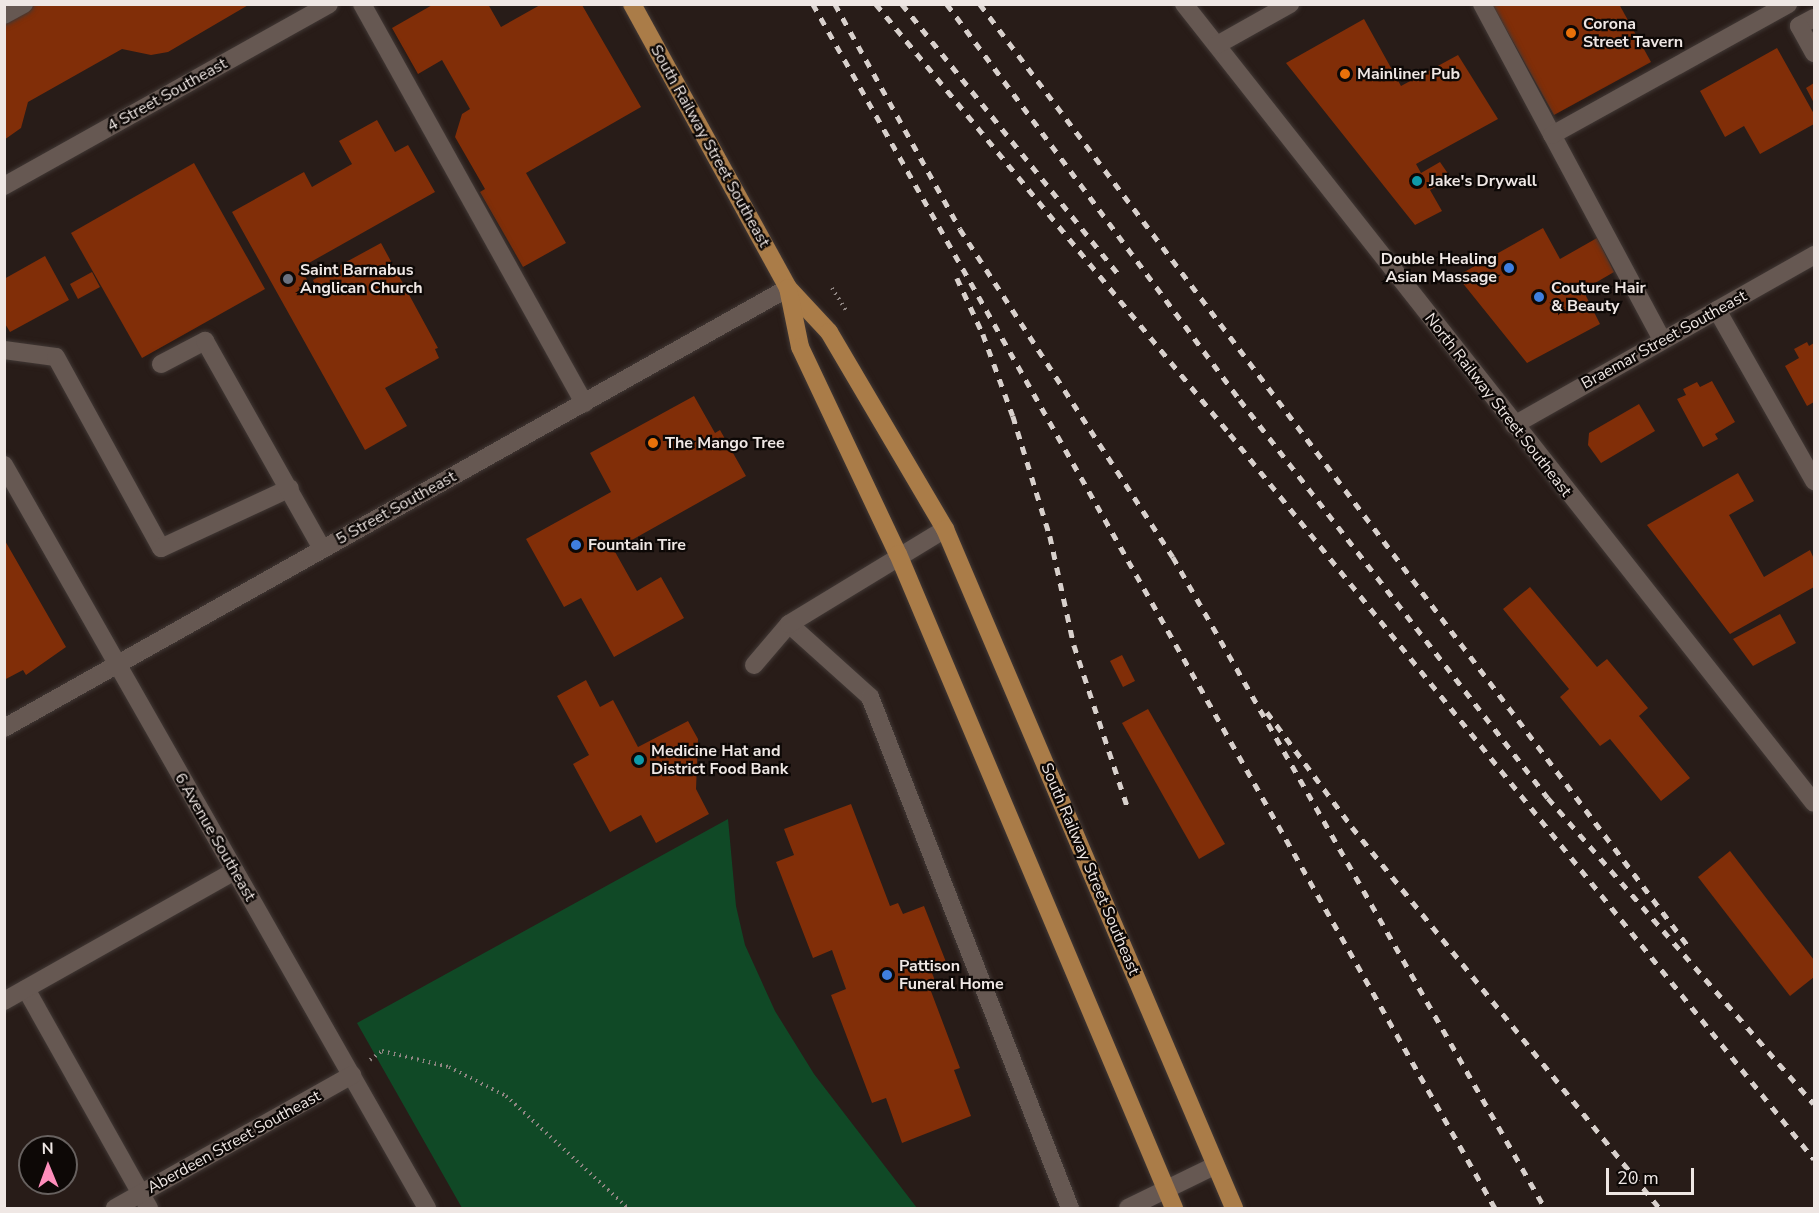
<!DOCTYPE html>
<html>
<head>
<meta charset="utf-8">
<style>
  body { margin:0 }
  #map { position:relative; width:1819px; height:1213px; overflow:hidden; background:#281c18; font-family:"Nunito Sans",sans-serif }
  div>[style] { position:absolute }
  .green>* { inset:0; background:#104926 }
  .building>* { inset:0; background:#812e08 }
  .path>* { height:4px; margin-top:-2px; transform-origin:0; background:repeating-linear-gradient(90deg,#908683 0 1.5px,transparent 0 6px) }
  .roads { filter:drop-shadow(0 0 2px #413835) drop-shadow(0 0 2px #413835) }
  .minor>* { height:18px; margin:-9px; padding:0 9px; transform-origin:9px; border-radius:9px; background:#665852 }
  .major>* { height:18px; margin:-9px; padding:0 9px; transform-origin:9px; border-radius:9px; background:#aa7c48 }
  .rail>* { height:4.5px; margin-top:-2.25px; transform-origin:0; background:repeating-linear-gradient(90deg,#d8d0cc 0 8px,transparent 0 16px) }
  .dots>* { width:16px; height:16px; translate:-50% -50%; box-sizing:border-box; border:3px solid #0d0806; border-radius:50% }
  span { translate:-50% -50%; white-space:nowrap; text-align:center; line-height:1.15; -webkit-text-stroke:4.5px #0d0806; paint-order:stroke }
  .poi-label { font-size:16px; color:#efe7e4; font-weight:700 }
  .left { translate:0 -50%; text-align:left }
  .right { translate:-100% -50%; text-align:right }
  .street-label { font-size:16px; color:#efe7e4 }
  .frame { position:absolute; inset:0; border:6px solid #efe7e4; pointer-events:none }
  .north { position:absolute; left:18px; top:1135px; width:60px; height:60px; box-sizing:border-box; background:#0d0806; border:2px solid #67615f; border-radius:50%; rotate:359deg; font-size:16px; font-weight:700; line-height:24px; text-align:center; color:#efe7e4 }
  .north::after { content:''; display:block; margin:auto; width:21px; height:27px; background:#fe8ebb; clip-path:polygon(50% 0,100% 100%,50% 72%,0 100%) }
  .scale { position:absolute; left:1606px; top:1168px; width:88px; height:27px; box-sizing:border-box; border:3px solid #efe7e4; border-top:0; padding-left:8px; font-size:18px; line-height:21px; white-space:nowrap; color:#efe7e4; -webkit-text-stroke:4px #0d0806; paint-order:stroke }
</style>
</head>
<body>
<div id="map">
  <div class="green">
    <i style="clip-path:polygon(728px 819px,736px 906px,745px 945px,775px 1011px,814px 1074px,917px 1208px,462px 1208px,357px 1023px)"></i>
  </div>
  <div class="building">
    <i style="clip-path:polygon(4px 4px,250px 4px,168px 52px,151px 55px,122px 49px,28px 102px,21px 128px,4px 140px)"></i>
    <i style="clip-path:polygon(434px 4px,488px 4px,501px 27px,540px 5px,582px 5px,641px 107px,526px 173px,566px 243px,523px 267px,480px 192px,485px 189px,455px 137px,462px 114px,470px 109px,442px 60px,418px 74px,392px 28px)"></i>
    <i style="clip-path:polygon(1492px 4px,1619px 4px,1651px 62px,1554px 115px)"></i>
    <i style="clip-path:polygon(1364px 19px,1401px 86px,1458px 55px,1498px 119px,1416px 164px,1421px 173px,1440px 162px,1451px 178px,1430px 190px,1442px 211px,1415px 225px,1286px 63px)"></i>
    <i style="clip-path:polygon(1777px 48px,1814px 114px,1814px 124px,1760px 154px,1744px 126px,1725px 137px,1700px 91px)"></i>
    <i style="clip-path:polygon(1814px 83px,1814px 103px,1806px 88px)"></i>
    <i style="clip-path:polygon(377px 120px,395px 152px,408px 145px,435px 192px,300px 268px,315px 293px,318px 291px,313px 280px,381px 243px,438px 348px,435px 349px,439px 358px,385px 388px,407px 426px,365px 450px,232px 212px,304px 172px,312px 187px,352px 164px,339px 141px)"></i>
    <i style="clip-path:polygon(194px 163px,265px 289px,142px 358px,71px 233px)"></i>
    <i style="clip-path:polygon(1543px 228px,1560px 259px,1597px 238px,1614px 272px,1583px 290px,1600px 324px,1527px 363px,1457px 276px)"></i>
    <i style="clip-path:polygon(45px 256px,69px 300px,10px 332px,4px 322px,4px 279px)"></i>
    <i style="clip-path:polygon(92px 272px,100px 287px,78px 299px,70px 284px)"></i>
    <i style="clip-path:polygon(1807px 342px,1809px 346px,1814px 343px,1814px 402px,1807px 406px,1785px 366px,1799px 358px,1794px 349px)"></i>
    <i style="clip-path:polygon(1712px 381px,1735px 422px,1715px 434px,1718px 439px,1703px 447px,1677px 399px,1686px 395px,1683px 389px,1697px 382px,1700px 387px)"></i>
    <i style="clip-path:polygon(694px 396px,715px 433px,720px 430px,746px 476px,614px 550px,637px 591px,661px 577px,684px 618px,614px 657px,581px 598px,564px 607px,526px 539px,611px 492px,590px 453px)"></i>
    <i style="clip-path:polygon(1639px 404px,1655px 431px,1601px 463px,1588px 445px,1589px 433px)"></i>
    <i style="clip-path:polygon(1738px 473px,1754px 501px,1729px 515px,1764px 577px,1810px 550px,1814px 559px,1814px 587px,1730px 634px,1647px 525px)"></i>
    <i style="clip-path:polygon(4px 539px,66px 647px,26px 675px,23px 670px,4px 680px)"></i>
    <i style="clip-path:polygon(1530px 587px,1597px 667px,1607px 659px,1648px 708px,1639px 716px,1690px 778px,1661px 801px,1610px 739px,1600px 746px,1560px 697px,1569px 689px,1503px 609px)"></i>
    <i style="clip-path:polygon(1780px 614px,1796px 643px,1753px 666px,1733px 639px)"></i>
    <i style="clip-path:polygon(1122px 655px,1135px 681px,1123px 687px,1110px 661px)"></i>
    <i style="clip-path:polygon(586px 680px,600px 707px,613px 700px,638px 747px,688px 721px,698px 739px,696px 789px,709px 814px,656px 843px,641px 815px,610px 832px,573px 764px,589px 755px,557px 696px)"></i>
    <i style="clip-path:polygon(1148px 709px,1225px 844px,1199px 859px,1122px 723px)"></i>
    <i style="clip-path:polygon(851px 804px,890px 906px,898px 903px,903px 914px,924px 906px,946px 962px,930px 968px,936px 983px,929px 986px,960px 1068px,954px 1070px,971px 1116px,902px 1143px,886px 1098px,872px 1103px,831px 995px,846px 989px,832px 950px,813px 958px,776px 862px,794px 855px,784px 829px)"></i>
    <i style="clip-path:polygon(1730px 851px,1814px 960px,1814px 977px,1790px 996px,1698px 877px)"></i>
  </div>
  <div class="path">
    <i style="left:832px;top:288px;width:28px;rotate:58deg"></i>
    <i style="left:370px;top:1060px;width:15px;rotate:-37deg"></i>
    <i style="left:382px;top:1051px;width:69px;rotate:13.4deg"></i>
    <i style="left:449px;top:1067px;width:64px;rotate:27deg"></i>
    <i style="left:506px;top:1096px;width:166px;rotate:42.6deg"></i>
  </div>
  <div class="roads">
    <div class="minor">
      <i style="left:362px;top:4px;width:457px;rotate:60.9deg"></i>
      <i style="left:1184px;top:4px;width:1017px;rotate:51.74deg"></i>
      <i style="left:1482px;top:4px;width:381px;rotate:61.8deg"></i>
      <i style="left:4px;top:15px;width:23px;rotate:-29deg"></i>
      <i style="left:1814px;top:18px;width:17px;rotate:152deg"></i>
      <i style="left:1799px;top:26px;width:31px;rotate:61deg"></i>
      <i style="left:1217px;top:45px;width:84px;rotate:-29.3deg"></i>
      <i style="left:1552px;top:135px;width:270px;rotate:-29deg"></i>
      <i style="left:4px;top:186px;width:372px;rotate:-29.2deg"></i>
      <i style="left:1717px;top:310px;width:197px;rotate:60.4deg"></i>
      <i style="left:4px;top:350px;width:52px;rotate:7.7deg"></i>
      <i style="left:56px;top:357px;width:218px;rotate:61.2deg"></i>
      <i style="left:161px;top:548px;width:142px;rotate:-24.9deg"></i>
      <i style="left:161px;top:364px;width:50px;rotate:-27.6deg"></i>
      <i style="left:205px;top:341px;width:239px;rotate:60.6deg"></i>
      <i style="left:1514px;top:425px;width:345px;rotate:-29.5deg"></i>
      <i style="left:4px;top:465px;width:855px;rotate:60.35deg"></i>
      <i style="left:789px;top:624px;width:109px;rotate:42deg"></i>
      <i style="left:870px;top:697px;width:549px;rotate:68.63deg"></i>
      <i style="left:754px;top:665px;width:54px;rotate:-49.5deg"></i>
      <i style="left:789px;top:624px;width:183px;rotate:-31.3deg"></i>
      <i style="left:4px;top:728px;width:899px;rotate:-29.3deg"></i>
      <i style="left:26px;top:989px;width:251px;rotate:60.7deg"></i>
      <i style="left:4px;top:1001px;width:265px;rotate:-29.4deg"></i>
      <i style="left:115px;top:1208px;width:272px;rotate:-29.3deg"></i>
      <i style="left:1128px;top:1208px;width:96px;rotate:-26deg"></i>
    </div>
    <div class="major">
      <i style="left:632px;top:4px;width:324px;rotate:61.2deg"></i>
      <i style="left:788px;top:288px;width:60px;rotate:47deg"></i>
      <i style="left:829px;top:332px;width:229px;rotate:59.5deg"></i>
      <i style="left:945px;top:529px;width:738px;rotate:66.94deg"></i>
      <i style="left:788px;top:288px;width:60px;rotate:78.5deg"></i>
      <i style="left:800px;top:347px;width:229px;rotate:64.7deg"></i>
      <i style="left:898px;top:554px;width:710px;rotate:67.12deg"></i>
    </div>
  </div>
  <div class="rail">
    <i style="left:813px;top:4px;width:1384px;rotate:60.47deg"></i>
    <i style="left:835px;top:4px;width:257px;rotate:60.9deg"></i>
    <i style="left:960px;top:229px;width:391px;rotate:57deg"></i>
    <i style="left:1173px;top:557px;width:750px;rotate:60.26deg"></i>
    <i style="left:876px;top:4px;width:557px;rotate:50.54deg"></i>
    <i style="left:1230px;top:434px;width:931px;rotate:51.15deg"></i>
    <i style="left:902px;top:4px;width:346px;rotate:51.3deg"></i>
    <i style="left:947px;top:4px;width:493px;rotate:53.5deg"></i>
    <i style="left:1240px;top:400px;width:503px;rotate:52.26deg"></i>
    <i style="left:1548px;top:798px;width:405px;rotate:49deg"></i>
    <i style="left:980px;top:4px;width:1178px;rotate:53.07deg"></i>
    <i style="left:957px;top:278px;width:62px;rotate:65.1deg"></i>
    <i style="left:983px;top:334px;width:87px;rotate:69.9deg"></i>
    <i style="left:1013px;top:416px;width:126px;rotate:72.9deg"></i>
    <i style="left:1050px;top:536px;width:112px;rotate:77.6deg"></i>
    <i style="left:1074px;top:645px;width:172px;rotate:71.7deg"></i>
    <i style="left:1267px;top:712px;width:143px;rotate:53.5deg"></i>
    <i style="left:1352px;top:827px;width:489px;rotate:51.1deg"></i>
  </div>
  <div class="dots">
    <i style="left:1571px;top:33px;background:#e8710a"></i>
    <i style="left:1345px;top:74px;background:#e8710a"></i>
    <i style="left:1417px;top:181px;background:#0f9aa8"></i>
    <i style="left:1509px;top:268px;background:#3f7fe0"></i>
    <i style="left:288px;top:279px;background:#6b7280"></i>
    <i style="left:1539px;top:297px;background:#3f7fe0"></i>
    <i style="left:653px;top:443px;background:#e8710a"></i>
    <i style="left:576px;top:545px;background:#3f7fe0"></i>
    <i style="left:639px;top:760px;background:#0f9aa8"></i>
    <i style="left:887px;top:975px;background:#3f7fe0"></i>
  </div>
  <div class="poi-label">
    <span class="left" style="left:1583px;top:33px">Corona<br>Street Tavern</span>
    <span class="left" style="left:1357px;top:74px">Mainliner Pub</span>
    <span class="left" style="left:1429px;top:181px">Jake's Drywall</span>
    <span class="right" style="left:1497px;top:268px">Double Healing<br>Asian Massage</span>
    <span class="left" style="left:300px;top:279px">Saint Barnabus<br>Anglican Church</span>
    <span class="left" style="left:1551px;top:297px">Couture Hair<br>&amp; Beauty</span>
    <span class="left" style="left:665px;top:443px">The Mango Tree</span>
    <span class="left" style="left:588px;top:545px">Fountain Tire</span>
    <span class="left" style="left:651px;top:760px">Medicine Hat and<br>District Food Bank</span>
    <span class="left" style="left:899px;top:975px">Pattison<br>Funeral Home</span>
  </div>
  <div class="street-label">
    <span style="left:167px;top:95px;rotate:-29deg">4 Street Southeast</span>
    <span style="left:710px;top:146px;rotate:61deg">South Railway Street Southeast</span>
    <span style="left:1664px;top:340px;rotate:-29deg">Braemar Street Southeast</span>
    <span style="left:1498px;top:405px;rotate:52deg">North Railway Street Southeast</span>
    <span style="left:396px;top:508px;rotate:-29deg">5 Street Southeast</span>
    <span style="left:215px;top:837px;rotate:60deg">6 Avenue Southeast</span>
    <span style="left:1090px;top:869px;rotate:67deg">South Railway Street Southeast</span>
    <span style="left:234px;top:1142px;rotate:-29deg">Aberdeen Street Southeast</span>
  </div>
  <div class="frame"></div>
  <div class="north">N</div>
  <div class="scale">20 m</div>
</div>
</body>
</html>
